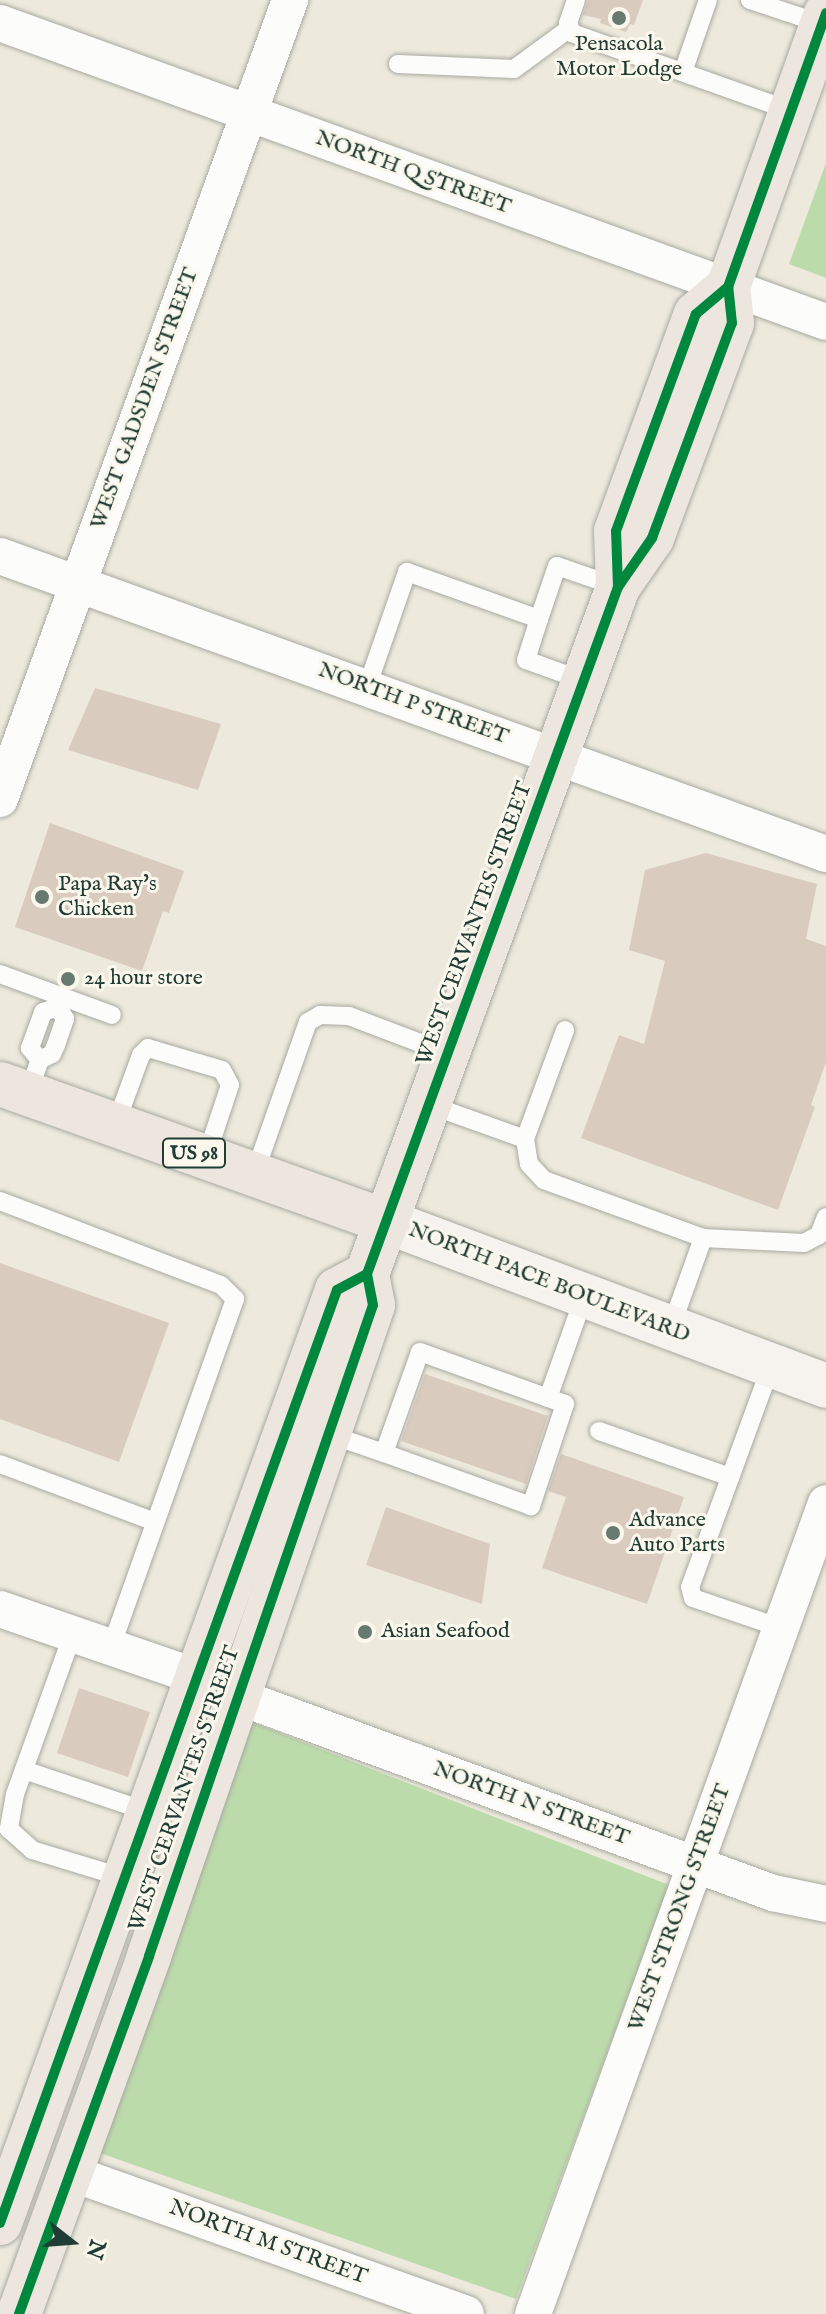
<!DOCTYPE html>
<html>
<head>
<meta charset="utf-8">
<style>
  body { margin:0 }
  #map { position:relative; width:826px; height:2314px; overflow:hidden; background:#edeadd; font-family:"IM FELL English",serif }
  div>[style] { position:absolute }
  .green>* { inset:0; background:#bcdbab }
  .building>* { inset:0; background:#dacbbf }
  .roads { filter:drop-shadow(0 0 2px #a8aaa1) drop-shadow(0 0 2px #a8aaa1) }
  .lane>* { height:18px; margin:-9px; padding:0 9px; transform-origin:9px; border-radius:9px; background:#fcfcfa }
  .street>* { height:36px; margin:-18px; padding:0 18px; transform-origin:18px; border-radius:18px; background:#fcfcfa }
  .secondary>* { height:44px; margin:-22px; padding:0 22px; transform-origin:22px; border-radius:22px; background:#f6f3ef }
  .primary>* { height:44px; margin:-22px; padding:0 22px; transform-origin:22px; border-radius:22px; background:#ede6de }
  .cycleway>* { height:10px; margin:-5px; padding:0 5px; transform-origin:5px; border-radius:5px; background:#00873e }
  .dots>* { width:22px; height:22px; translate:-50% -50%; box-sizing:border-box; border:4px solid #fbf7ec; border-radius:50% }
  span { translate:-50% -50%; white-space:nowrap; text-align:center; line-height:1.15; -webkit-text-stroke:6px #fbf7ec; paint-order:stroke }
  .shield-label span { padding:2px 6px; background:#fbf7ec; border:2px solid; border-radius:6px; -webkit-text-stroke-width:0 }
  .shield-label { font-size:20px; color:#1f3d34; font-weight:700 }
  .poi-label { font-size:22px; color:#1f3d34 }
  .left { translate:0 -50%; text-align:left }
  .street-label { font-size:22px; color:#1f3d34 }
  .north { position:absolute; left:32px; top:2202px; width:80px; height:80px; -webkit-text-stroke:6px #fbf7ec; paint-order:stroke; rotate:107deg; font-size:22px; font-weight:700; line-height:32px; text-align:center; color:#1f3d34 }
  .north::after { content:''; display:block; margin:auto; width:28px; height:36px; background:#1f3d34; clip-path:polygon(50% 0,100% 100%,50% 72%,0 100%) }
</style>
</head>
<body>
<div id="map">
  <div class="green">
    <i style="clip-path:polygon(826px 163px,826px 278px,789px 264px)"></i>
    <i style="clip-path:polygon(246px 1720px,669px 1885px,516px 2299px,97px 2152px)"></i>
  </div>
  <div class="building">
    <i style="clip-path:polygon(588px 0,643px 0,634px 25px,630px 24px,626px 32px,600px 23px,601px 19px,583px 15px)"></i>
    <i style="clip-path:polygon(95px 688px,221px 724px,198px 790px,68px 750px)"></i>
    <i style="clip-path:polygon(50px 823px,184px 871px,169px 913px,163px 911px,142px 971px,15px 927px)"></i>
    <i style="clip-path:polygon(706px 853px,817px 884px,806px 939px,826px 946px,826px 1062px,811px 1105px,815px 1107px,778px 1210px,581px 1138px,619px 1035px,644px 1044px,665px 961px,629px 950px,645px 870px)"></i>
    <i style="clip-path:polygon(0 1263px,169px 1323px,119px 1462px,0 1419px)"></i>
    <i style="clip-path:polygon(425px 1374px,548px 1416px,526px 1484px,401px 1441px)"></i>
    <i style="clip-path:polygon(561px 1454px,684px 1497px,647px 1604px,542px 1568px,566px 1497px,548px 1491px)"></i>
    <i style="clip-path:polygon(386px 1507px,490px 1544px,482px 1604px,366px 1565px)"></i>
    <i style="clip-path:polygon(79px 1688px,150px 1712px,128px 1777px,57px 1753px)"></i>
  </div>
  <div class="roads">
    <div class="lane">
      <i style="left:576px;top:0;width:24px;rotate:109deg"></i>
      <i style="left:568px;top:23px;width:11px;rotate:68deg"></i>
      <i style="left:572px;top:33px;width:232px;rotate:19.6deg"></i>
      <i style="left:750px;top:0;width:76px;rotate:18.4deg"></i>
      <i style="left:398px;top:64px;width:116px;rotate:2.5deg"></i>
      <i style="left:514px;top:69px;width:69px;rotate:-36.2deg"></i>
      <i style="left:683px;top:72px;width:76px;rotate:-70.9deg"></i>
      <i style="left:539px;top:619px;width:43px;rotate:107.6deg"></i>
      <i style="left:526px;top:660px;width:62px;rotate:19.9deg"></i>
      <i style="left:367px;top:687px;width:122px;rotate:-70.8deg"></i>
      <i style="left:407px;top:572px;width:140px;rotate:19.6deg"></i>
      <i style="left:539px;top:619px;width:56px;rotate:-71.2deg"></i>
      <i style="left:557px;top:566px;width:65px;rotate:19deg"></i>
      <i style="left:0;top:974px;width:119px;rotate:20.1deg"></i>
      <i style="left:40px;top:1060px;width:16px;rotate:-130deg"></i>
      <i style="left:30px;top:1048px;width:38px;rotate:-70deg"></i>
      <i style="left:43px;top:1012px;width:16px;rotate:-18deg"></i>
      <i style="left:28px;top:1094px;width:36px;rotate:-71deg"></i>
      <i style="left:40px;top:1060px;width:13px;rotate:-27deg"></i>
      <i style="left:52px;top:1054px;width:10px;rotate:-66deg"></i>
      <i style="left:56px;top:1045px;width:28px;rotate:-71deg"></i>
      <i style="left:65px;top:1019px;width:14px;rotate:-120deg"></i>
      <i style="left:430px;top:1105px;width:101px;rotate:19.7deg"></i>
      <i style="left:525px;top:1139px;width:25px;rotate:81deg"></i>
      <i style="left:529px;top:1164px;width:22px;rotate:47deg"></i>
      <i style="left:544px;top:1180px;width:169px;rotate:20deg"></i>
      <i style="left:115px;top:1126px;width:76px;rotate:-69.9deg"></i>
      <i style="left:141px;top:1055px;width:10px;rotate:-45deg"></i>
      <i style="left:148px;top:1048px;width:77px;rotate:16.6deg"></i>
      <i style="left:222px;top:1070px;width:17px;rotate:62deg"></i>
      <i style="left:230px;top:1085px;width:76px;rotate:108.4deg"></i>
      <i style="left:525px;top:1139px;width:116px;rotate:-69.8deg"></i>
      <i style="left:254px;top:1175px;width:162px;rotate:-70.6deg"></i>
      <i style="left:308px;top:1022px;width:14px;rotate:-30deg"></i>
      <i style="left:320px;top:1015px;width:29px;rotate:2deg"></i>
      <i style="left:349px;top:1016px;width:107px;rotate:20.8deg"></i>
      <i style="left:0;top:1201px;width:236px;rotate:20.8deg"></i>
      <i style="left:221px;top:1285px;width:20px;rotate:45deg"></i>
      <i style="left:235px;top:1299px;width:373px;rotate:109.6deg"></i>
      <i style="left:671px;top:1327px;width:95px;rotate:-70.2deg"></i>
      <i style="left:703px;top:1238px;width:101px;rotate:2.8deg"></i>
      <i style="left:804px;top:1243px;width:17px;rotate:-28deg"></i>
      <i style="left:819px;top:1235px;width:19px;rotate:-69deg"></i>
      <i style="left:420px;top:1352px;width:154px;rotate:19.7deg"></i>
      <i style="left:565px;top:1404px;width:108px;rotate:108.4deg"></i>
      <i style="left:531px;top:1506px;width:156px;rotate:-160.2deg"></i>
      <i style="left:384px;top:1453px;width:107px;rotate:-70.4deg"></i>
      <i style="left:771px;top:1366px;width:235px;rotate:110.1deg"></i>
      <i style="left:690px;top:1587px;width:11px;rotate:75deg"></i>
      <i style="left:693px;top:1598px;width:93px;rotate:18.8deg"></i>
      <i style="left:548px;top:1398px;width:107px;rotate:-70.4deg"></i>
      <i style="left:599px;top:1431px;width:139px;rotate:19.3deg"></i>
      <i style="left:328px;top:1434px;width:59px;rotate:18.7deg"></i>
      <i style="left:0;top:1464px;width:165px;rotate:20.5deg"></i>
      <i style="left:72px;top:1636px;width:168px;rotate:109.8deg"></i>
      <i style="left:15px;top:1794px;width:36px;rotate:100deg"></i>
      <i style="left:9px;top:1829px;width:31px;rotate:42deg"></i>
      <i style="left:32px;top:1850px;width:97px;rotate:16.8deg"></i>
      <i style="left:24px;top:1770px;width:132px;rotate:18.6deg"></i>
    </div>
    <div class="street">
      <i style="left:0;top:23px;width:878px;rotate:19.9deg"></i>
      <i style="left:0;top:556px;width:878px;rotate:19.84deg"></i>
      <i style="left:0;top:799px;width:850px;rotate:-70.05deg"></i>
      <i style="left:0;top:1609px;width:209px;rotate:19deg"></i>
      <i style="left:239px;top:1697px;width:569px;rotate:20.16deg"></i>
      <i style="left:773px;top:1893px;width:54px;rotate:11.7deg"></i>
      <i style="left:71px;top:2173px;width:419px;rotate:19.6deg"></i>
      <i style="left:533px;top:2314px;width:862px;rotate:-70.14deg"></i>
    </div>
    <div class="secondary">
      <i style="left:388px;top:1222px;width:468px;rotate:20.5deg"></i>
    </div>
    <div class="primary">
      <i style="left:618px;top:587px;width:56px;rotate:-92deg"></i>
      <i style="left:616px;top:531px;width:231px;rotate:-69.8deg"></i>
      <i style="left:696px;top:314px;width:42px;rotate:-40.2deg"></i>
      <i style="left:0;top:1084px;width:412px;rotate:19.6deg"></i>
      <i style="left:0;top:2223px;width:992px;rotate:-70.14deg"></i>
      <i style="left:337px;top:1290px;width:34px;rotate:-28deg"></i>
      <i style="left:19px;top:2314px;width:381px;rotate:-70deg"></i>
      <i style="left:149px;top:1956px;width:688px;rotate:-71.01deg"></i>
      <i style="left:373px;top:1305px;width:32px;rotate:-101deg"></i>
      <i style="left:367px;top:1274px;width:731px;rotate:-69.93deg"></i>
      <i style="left:618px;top:587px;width:60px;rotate:-55.2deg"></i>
      <i style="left:652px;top:538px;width:229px;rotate:-69.6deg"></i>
      <i style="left:732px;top:323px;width:36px;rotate:-96deg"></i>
      <i style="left:728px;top:287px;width:291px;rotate:-70.3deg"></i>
    </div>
  </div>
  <div class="cycleway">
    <i style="left:618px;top:587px;width:56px;rotate:-92deg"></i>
    <i style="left:616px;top:531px;width:231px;rotate:-69.8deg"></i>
    <i style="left:696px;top:314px;width:42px;rotate:-40.2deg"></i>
    <i style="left:0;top:2223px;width:992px;rotate:-70.14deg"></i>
    <i style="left:337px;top:1290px;width:34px;rotate:-28deg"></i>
    <i style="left:19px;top:2314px;width:381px;rotate:-70deg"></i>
    <i style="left:149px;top:1956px;width:688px;rotate:-71.01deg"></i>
    <i style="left:373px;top:1305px;width:32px;rotate:-101deg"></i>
    <i style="left:367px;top:1274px;width:731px;rotate:-69.93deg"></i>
    <i style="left:618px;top:587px;width:60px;rotate:-55.2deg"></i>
    <i style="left:652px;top:538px;width:229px;rotate:-69.6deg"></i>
    <i style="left:732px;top:323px;width:36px;rotate:-96deg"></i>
    <i style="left:728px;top:287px;width:291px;rotate:-70.3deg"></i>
  </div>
  <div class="dots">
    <i style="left:619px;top:18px;background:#677a6f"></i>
    <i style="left:42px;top:897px;background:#677a6f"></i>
    <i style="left:68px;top:979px;background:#677a6f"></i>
    <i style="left:613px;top:1533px;background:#677a6f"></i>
    <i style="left:365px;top:1632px;background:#677a6f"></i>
  </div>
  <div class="shield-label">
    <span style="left:194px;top:1153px">US 98</span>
  </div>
  <div class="poi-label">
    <span style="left:619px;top:57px">Pensacola<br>Motor Lodge</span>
    <span class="left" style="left:58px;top:897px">Papa Ray's<br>Chicken</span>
    <span class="left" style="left:84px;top:979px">24 hour store</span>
    <span class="left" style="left:629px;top:1533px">Advance<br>Auto Parts</span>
    <span class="left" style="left:381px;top:1632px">Asian Seafood</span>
  </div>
  <div class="street-label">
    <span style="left:413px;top:173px;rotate:20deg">NORTH Q STREET</span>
    <span style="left:145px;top:399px;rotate:-70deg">WEST GADSDEN STREET</span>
    <span style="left:413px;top:704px;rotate:20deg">NORTH P STREET</span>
    <span style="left:475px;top:924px;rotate:-70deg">WEST CERVANTES STREET</span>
    <span style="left:549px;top:1283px;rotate:21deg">NORTH PACE BOULEVARD</span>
    <span style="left:185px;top:1789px;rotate:-71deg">WEST CERVANTES STREET</span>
    <span style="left:531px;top:1804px;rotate:20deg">NORTH N STREET</span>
    <span style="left:680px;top:1908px;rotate:-70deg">WEST STRONG STREET</span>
    <span style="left:268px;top:2243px;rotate:20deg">NORTH M STREET</span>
  </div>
  <div class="north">N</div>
</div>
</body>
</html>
